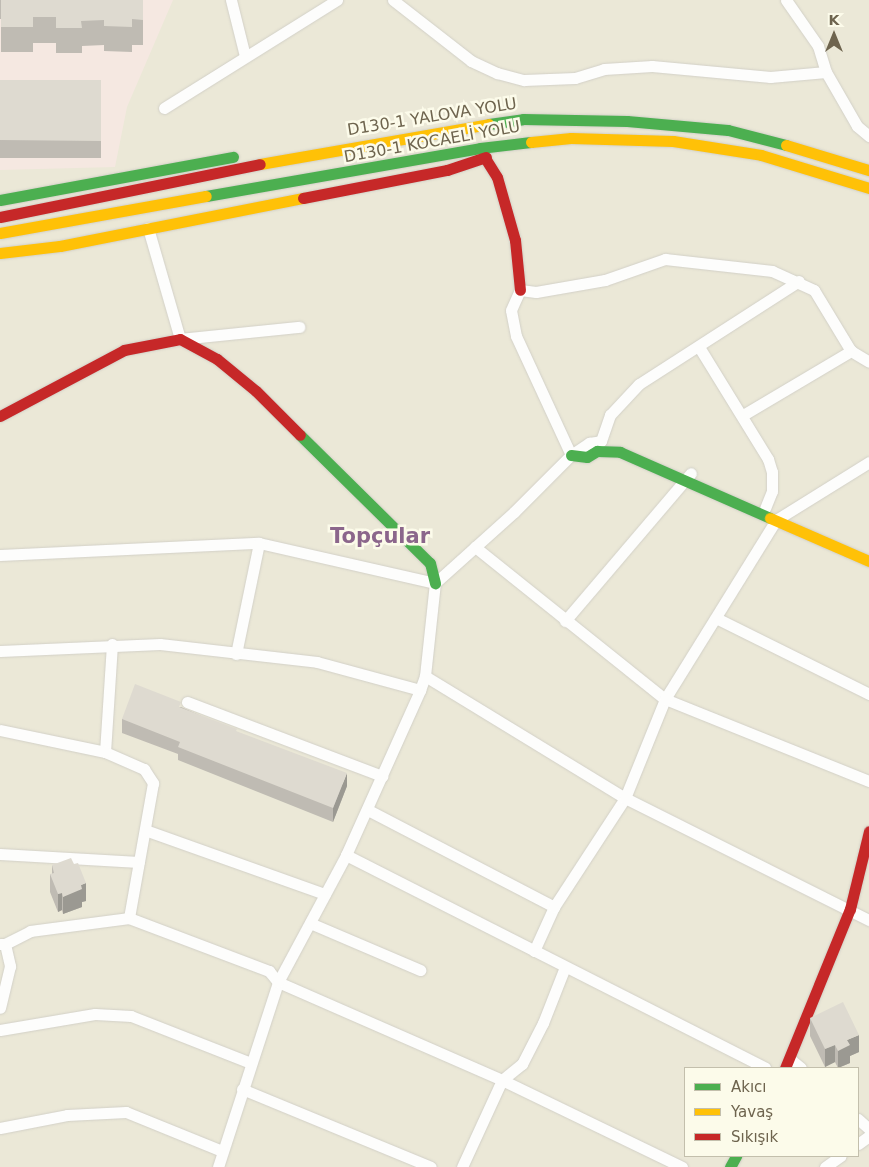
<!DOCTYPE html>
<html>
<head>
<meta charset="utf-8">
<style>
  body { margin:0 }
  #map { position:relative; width:869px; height:1167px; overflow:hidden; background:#f4f4ea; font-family:"DejaVu Sans",sans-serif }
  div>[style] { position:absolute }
  .residential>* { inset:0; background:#ebe8d7 }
  .medical>* { inset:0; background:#f5e8e1 }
  .roads { filter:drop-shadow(0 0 1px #d2d0c7) drop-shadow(0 0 1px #d2d0c7) }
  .street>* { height:11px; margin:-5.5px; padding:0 5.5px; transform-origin:5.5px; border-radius:5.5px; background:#fdfdfc }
  .fast>* { height:11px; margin:-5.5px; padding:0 5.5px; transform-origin:5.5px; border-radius:5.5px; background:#4caf50 }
  .slow>* { height:11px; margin:-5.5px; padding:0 5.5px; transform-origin:5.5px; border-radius:5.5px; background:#ffc107 }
  .jam>* { height:11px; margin:-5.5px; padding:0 5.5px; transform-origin:5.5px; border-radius:5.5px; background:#c62828 }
  .wall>* { inset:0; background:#bfbbb3 }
  .shaded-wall>* { inset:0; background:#9b9992 }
  .building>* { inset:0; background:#dedad0 }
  span { translate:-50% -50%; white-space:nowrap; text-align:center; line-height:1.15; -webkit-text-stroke:5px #fcfbea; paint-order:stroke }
  .street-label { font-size:16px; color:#6e644e }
  .district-label { font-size:21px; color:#8b668b; font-weight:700 }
  .legend { position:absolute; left:684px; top:1067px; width:175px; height:90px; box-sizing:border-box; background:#fcfbea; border:1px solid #c3bfac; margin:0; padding:6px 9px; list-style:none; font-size:15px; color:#6e644e }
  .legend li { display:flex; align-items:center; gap:10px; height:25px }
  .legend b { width:25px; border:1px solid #c3bfac }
  .north { position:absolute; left:809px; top:10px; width:50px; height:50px; -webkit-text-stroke:4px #fcfbea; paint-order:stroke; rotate:0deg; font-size:14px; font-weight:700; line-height:20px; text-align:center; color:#6e644e }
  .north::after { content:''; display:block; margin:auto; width:18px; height:22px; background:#6e644e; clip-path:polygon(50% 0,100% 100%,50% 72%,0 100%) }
</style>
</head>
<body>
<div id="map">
  <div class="residential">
    <i style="clip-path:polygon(evenodd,0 0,869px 0,869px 1167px,0 1167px,0 0,685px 1068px,858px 1068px,858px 1156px,685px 1156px,685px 1068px)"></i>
  </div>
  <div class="medical">
    <i style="clip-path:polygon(0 0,173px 0,127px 107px,115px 167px,0 170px)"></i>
  </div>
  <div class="roads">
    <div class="street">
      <i style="left:231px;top:0;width:58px;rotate:76deg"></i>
      <i style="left:393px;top:0;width:99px;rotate:38deg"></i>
      <i style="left:471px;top:61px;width:29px;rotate:25deg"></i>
      <i style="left:497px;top:73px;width:28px;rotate:15deg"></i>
      <i style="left:524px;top:80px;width:51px;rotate:-2.2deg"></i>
      <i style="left:575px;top:78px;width:30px;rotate:-17deg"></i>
      <i style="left:604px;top:69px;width:48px;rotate:-3.6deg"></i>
      <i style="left:652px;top:66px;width:119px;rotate:5.3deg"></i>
      <i style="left:770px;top:77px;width:56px;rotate:-5.1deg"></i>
      <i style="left:786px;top:0;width:56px;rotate:55.2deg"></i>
      <i style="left:818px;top:46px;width:27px;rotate:73deg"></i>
      <i style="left:826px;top:72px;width:62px;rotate:60.1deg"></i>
      <i style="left:857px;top:126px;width:16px;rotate:40deg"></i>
      <i style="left:164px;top:108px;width:204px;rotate:-32deg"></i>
      <i style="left:148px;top:228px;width:116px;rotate:73.9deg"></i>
      <i style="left:180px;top:339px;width:120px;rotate:-5.8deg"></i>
      <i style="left:699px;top:347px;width:132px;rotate:58.4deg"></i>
      <i style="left:768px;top:459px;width:14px;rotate:73deg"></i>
      <i style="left:772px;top:472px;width:19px;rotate:90deg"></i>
      <i style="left:772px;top:491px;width:18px;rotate:112deg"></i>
      <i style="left:743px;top:415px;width:126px;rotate:-30.7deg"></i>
      <i style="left:571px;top:455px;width:131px;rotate:-114.8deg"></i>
      <i style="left:516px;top:336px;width:26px;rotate:-101deg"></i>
      <i style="left:511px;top:310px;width:22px;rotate:-66deg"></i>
      <i style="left:520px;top:290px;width:16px;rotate:7deg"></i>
      <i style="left:536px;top:292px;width:70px;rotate:-9.9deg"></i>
      <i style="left:605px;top:280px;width:64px;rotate:-19.3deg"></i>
      <i style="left:665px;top:259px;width:108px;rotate:6.4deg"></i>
      <i style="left:772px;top:271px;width:46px;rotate:24.3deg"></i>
      <i style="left:814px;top:290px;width:71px;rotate:58.8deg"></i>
      <i style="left:851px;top:351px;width:21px;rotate:31deg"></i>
      <i style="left:475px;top:547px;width:243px;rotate:38.7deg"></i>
      <i style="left:665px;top:699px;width:220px;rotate:21.9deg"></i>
      <i style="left:0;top:555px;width:259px;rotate:-2.7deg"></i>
      <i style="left:259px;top:543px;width:180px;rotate:12.8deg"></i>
      <i style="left:716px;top:618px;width:171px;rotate:26.4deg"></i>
      <i style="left:565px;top:621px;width:194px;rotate:-49.6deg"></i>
      <i style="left:112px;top:644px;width:108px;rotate:93.7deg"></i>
      <i style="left:105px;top:752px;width:43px;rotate:23.6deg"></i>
      <i style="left:144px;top:769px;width:17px;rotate:57deg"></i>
      <i style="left:153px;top:783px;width:137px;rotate:100.1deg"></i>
      <i style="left:129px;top:918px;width:150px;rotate:20.7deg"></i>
      <i style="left:269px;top:971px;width:14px;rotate:51deg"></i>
      <i style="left:278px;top:982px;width:244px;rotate:23.6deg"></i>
      <i style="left:502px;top:1080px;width:200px;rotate:25.8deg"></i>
      <i style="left:0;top:651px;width:160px;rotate:-2.5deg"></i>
      <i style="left:160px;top:644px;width:158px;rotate:6.5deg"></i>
      <i style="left:317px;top:662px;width:107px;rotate:15.2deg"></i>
      <i style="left:236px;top:654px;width:113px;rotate:-78.3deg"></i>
      <i style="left:425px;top:676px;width:234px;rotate:31.4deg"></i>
      <i style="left:625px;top:798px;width:273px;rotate:26.6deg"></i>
      <i style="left:187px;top:702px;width:209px;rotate:20.8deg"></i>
      <i style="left:0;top:730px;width:107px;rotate:11.8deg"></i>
      <i style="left:368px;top:810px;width:210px;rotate:27.5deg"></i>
      <i style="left:145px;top:830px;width:191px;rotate:19.6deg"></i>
      <i style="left:0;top:854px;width:139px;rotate:3.3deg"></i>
      <i style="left:346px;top:855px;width:470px;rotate:26.9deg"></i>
      <i style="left:310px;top:923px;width:120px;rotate:23.1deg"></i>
      <i style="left:0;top:944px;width:5px"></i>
      <i style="left:5px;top:944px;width:23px;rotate:77deg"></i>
      <i style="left:10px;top:966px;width:43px;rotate:103.4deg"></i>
      <i style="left:5px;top:944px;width:28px;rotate:-27deg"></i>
      <i style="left:30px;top:931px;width:100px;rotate:-7.5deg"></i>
      <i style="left:534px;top:951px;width:48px;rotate:-65.6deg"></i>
      <i style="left:554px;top:907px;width:130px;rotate:-56.9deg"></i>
      <i style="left:625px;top:798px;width:107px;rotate:-68deg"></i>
      <i style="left:665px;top:699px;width:211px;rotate:-58.2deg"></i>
      <i style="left:776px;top:520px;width:110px;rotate:-31.9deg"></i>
      <i style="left:0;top:1030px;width:96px;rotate:-9.6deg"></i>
      <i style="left:95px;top:1014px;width:36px;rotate:3deg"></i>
      <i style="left:131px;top:1016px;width:129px;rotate:21.4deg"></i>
      <i style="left:790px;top:1059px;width:14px;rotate:39deg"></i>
      <i style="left:242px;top:1089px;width:204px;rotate:22.4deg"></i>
      <i style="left:858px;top:1119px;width:15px;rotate:42deg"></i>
      <i style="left:0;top:1128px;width:68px;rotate:-11deg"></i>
      <i style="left:67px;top:1115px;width:59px;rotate:-2.9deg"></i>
      <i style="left:126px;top:1112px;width:104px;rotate:22.1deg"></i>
      <i style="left:858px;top:1144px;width:14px;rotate:-36deg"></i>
      <i style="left:218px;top:1167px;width:194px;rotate:-72deg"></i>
      <i style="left:278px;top:982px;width:144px;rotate:-61.8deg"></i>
      <i style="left:346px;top:855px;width:181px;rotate:-65.8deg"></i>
      <i style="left:420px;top:690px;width:15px;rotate:-70deg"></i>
      <i style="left:425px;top:676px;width:94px;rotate:-83.9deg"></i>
      <i style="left:435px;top:583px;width:106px;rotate:-41.9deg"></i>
      <i style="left:514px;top:512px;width:81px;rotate:-45deg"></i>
      <i style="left:571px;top:455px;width:22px;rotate:-34deg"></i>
      <i style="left:589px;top:443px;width:12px;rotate:-9deg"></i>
      <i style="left:601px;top:441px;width:28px;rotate:-71deg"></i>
      <i style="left:610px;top:415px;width:42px;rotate:-46.9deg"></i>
      <i style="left:639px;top:384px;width:190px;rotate:-32.8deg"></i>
      <i style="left:462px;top:1167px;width:96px;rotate:-65.3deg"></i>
      <i style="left:502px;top:1080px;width:26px;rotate:-39deg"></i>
      <i style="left:522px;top:1064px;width:46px;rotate:-62.9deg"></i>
      <i style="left:543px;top:1023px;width:60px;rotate:-68.6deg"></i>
      <i style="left:825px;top:1167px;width:19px;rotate:-35deg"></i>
    </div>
    <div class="fast">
      <i style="left:489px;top:124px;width:34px;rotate:-8deg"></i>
      <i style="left:523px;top:119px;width:104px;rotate:1.1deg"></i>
      <i style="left:627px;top:121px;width:101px;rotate:5.1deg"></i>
      <i style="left:728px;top:130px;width:60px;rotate:14.5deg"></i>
      <i style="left:206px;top:196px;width:278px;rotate:-9.9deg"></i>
      <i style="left:480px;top:148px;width:51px;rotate:-6.7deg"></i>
      <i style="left:0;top:200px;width:237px;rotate:-10.5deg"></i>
      <i style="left:300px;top:435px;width:182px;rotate:44.6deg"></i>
      <i style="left:430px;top:563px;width:21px;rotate:76deg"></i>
      <i style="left:571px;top:455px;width:16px;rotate:7deg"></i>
      <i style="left:587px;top:457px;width:12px;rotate:-31deg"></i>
      <i style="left:597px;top:451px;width:23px;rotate:2deg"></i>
      <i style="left:620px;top:452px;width:164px;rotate:23.7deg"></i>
      <i style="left:730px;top:1167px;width:13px;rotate:-61deg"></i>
    </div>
    <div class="slow">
      <i style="left:531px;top:142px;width:40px;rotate:-5.7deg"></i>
      <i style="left:571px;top:138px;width:102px;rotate:1.7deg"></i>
      <i style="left:673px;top:141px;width:89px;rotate:9deg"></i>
      <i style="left:761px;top:155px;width:113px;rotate:17deg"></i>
      <i style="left:786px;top:145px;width:87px;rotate:16.8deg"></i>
      <i style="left:260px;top:164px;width:232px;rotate:-9.9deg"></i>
      <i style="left:0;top:233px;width:209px;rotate:-10.2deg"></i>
      <i style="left:0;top:253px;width:60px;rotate:-6.7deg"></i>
      <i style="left:60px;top:246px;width:248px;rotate:-11.2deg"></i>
      <i style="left:770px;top:518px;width:108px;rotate:23.5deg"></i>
    </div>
    <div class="jam">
      <i style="left:485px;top:158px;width:22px;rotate:58deg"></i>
      <i style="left:497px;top:177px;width:66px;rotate:74.1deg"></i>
      <i style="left:515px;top:240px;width:50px;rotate:84.3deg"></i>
      <i style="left:303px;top:198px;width:147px;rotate:-11deg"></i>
      <i style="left:447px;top:170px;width:41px;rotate:-18.4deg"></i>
      <i style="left:0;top:217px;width:265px;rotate:-11.5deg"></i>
      <i style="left:0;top:416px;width:140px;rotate:-28deg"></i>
      <i style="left:124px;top:350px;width:57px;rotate:-11.1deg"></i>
      <i style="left:180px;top:339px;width:42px;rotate:28.4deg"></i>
      <i style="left:217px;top:359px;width:50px;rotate:39.4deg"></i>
      <i style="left:256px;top:391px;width:62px;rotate:45deg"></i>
      <i style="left:785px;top:1068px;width:172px;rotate:-67.8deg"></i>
      <i style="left:850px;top:909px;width:80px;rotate:-76.3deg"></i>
    </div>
  </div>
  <div class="wall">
    <i style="clip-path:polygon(0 0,143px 0,143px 45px,132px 45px,132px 52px,104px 51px,104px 45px,82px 46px,82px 53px,56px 53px,56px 43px,33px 43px,33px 52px,1px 52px,1px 19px,0 19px)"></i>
    <i style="clip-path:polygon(0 80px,101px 80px,101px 158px,0 158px)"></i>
    <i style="clip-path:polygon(181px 707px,237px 732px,347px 786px,333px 822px,178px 760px,178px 754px,122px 733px,122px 719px)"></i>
    <i style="clip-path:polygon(52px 865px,86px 901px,82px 902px,82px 907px,63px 914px,62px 910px,58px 912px,50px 892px,50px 874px,52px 874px)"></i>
    <i style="clip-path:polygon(810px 1018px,859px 1052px,850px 1056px,850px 1063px,838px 1068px,835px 1062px,825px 1067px,810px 1036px)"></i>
  </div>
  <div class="shaded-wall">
    <i style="clip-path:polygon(347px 773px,347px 786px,333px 822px,333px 808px)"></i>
    <i style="clip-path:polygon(86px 883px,86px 901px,82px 902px,82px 907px,63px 914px,63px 897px,81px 885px)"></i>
    <i style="clip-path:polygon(62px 893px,62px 910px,58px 912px,58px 894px)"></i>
    <i style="clip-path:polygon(859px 1035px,859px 1052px,850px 1056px,850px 1063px,838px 1068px,838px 1051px,847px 1040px)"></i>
    <i style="clip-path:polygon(835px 1045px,835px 1062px,825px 1067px,825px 1049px)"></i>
  </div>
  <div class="building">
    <i style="clip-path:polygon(1px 0,143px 0,143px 20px,132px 19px,132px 27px,104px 26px,104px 20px,81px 21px,82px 28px,56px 28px,56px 17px,33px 17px,33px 27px,1px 27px)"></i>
    <i style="clip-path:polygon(0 80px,101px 80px,101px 141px,0 140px)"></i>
    <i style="clip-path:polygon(135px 684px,181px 702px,179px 707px,237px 729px,236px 731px,347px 773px,333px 808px,178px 747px,180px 742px,122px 719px)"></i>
    <i style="clip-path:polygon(71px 858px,74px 864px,78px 863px,86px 883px,81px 885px,82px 889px,63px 897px,62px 893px,58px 894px,50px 874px,54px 873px,52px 865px)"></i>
    <i style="clip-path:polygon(843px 1002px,859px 1035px,847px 1040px,850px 1045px,838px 1051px,835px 1045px,825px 1049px,810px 1018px)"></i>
  </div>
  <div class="street-label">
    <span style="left:432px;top:117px;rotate:-9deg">D130-1 YALOVA YOLU</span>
    <span style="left:432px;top:142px;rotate:-10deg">D130-1 KOCAELİ YOLU</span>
  </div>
  <div class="district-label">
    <span style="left:380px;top:536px">Topçular</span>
  </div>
  <ul class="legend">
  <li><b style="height:6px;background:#4caf50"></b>Akıcı</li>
  <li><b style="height:6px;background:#ffc107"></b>Yavaş</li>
  <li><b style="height:6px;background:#c62828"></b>Sıkışık</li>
  </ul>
  <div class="north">K</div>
</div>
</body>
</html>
